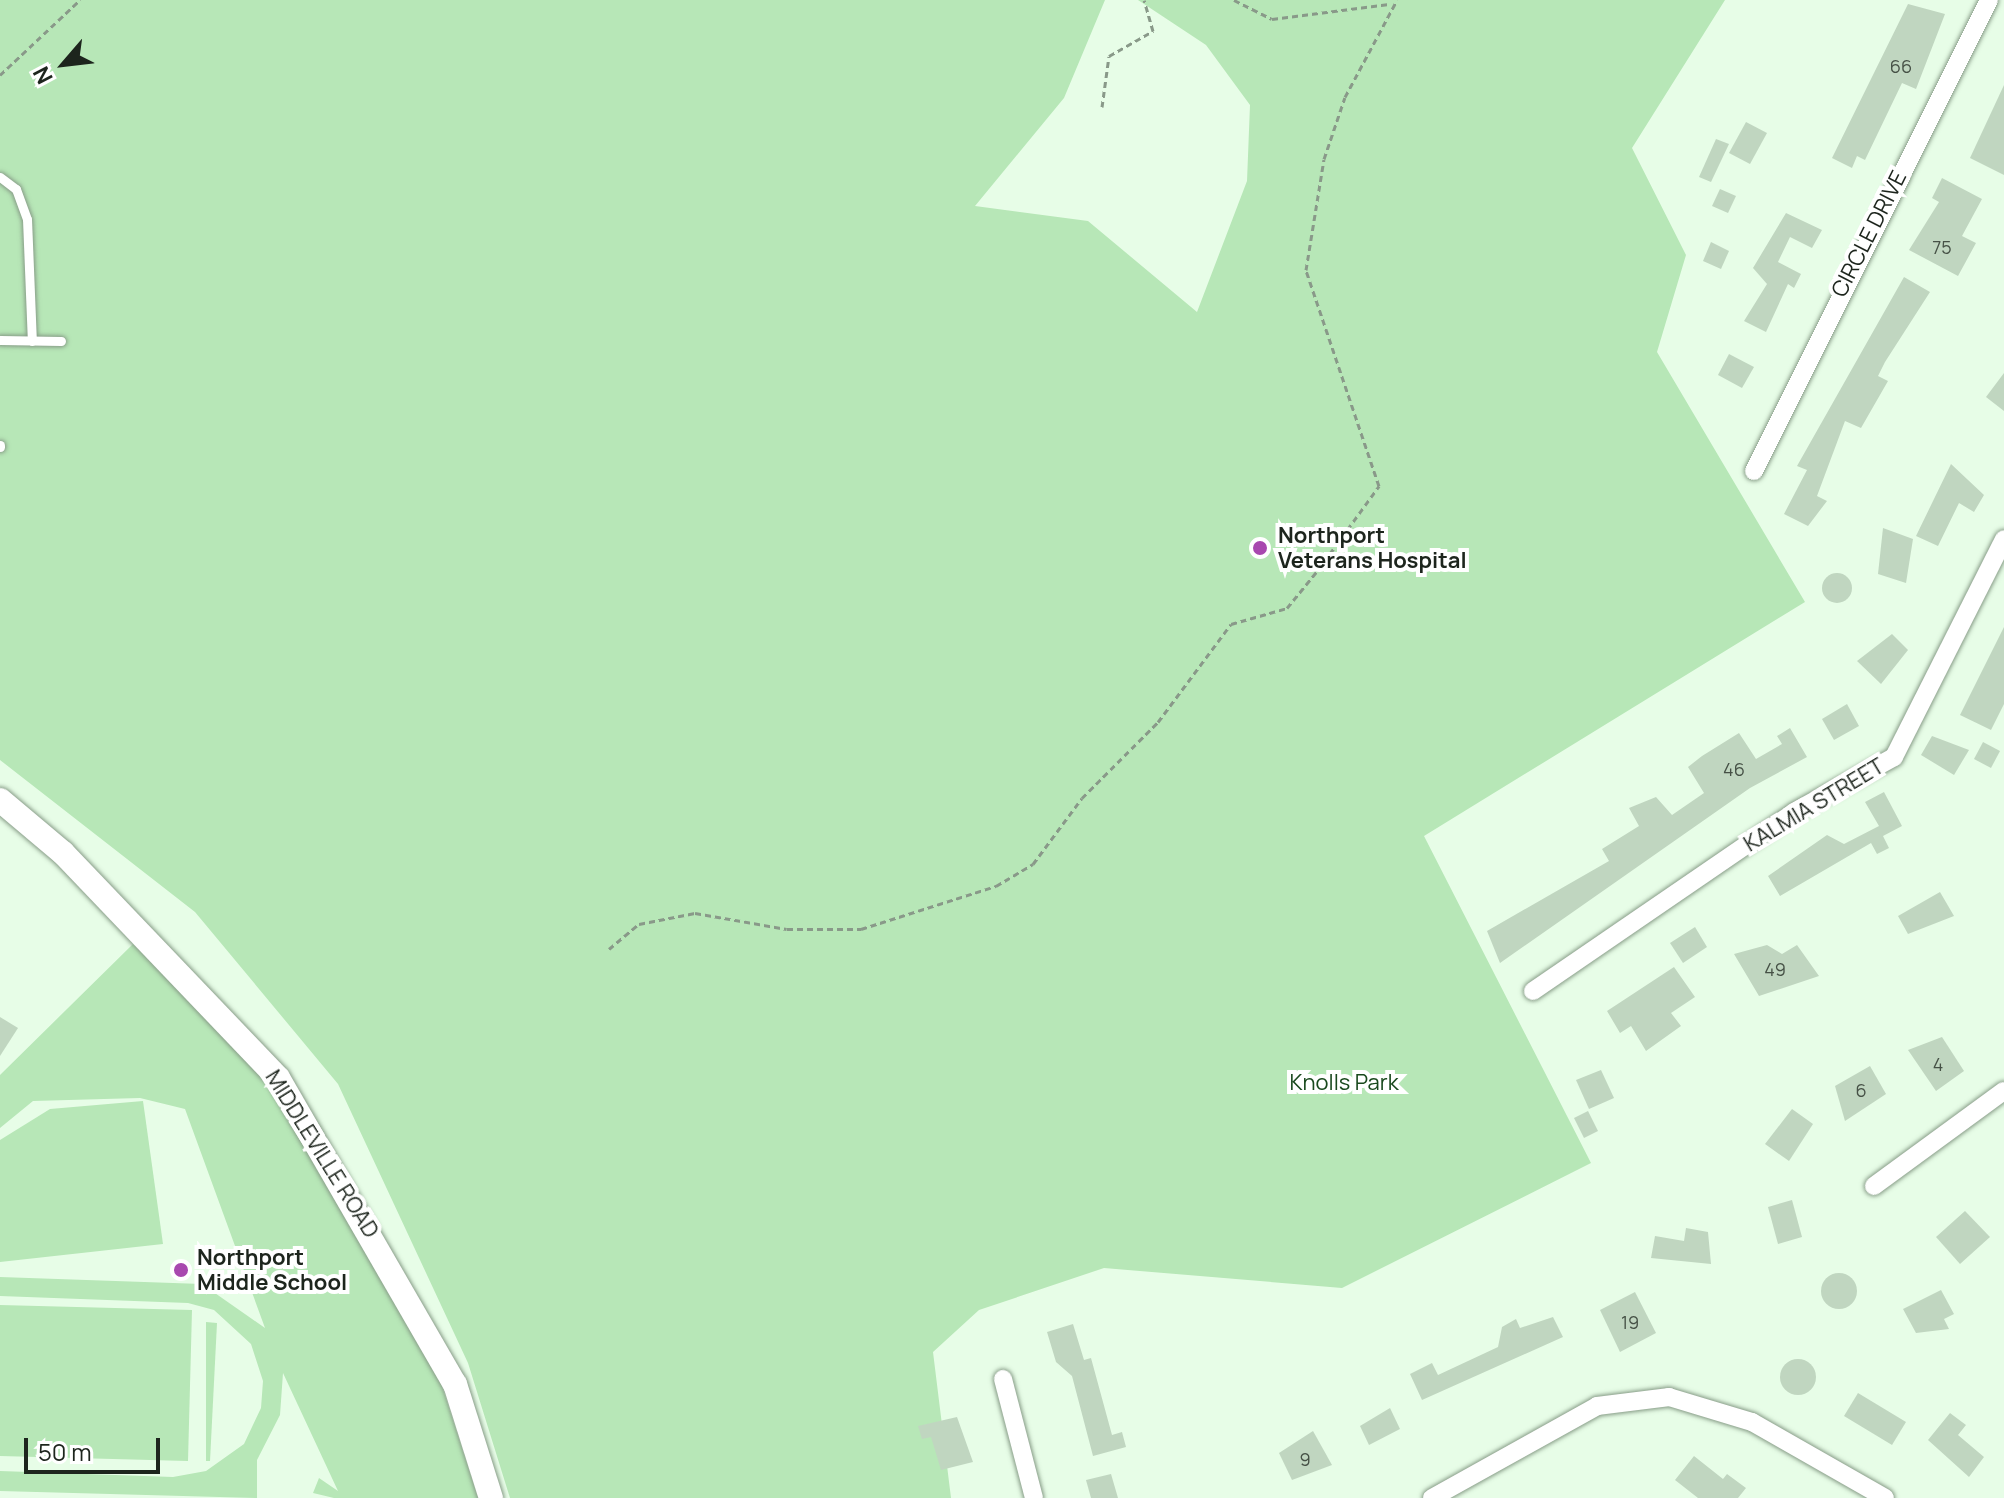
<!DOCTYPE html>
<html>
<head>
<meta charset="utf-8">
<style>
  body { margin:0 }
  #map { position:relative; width:2004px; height:1498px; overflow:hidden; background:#e7fde7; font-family:Manrope,sans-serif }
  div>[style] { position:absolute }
  .green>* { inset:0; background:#b7e7b7 }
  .building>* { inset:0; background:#c0d6c0 }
  .round { border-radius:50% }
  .path>* { height:3px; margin-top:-1.5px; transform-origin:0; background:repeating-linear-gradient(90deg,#899989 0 6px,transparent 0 10px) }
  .roads { filter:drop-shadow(0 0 2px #889d88) drop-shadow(0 0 2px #889d88) }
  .service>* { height:9px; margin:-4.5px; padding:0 4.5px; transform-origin:4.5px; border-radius:4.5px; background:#fff }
  .minor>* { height:18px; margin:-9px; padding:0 9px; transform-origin:9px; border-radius:9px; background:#fff }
  .tertiary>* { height:24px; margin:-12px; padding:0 12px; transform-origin:12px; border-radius:12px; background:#fff }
  .dots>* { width:22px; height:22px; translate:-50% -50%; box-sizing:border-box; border:4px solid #fff; border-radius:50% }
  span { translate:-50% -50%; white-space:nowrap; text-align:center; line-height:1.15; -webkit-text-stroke:8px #fff; paint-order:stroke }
  .number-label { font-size:18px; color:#465146 }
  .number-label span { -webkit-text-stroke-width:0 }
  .street-label { font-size:22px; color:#1d251d }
  .poi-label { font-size:22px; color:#1d251d; font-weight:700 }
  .left { translate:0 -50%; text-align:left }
  .park-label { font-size:22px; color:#19491d }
  .north { position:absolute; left:24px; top:24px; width:80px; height:80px; -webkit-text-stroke:6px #fff; paint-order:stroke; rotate:242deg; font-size:22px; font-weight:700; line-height:32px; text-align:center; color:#1d251d }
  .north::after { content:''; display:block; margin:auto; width:28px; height:36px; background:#1d251d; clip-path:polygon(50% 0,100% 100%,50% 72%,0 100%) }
  .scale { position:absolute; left:24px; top:1438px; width:136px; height:36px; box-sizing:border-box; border:4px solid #1d251d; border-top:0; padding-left:10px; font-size:24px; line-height:28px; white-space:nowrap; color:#1d251d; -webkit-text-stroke:6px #fff; paint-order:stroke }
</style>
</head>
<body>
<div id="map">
  <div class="green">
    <i style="clip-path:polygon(0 0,1105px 0,1064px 98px,975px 206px,1088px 221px,1197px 312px,1247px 181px,1250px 105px,1206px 45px,1138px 0,1725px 0,1632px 148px,1686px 255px,1657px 352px,1805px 602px,1424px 836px,1591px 1163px,1342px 1288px,1104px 1268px,979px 1310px,933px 1352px,951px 1498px,510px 1498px,468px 1363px,338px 1084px,195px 912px,0 760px)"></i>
    <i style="clip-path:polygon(133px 944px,273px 1088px,441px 1383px,478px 1498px,334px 1498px,313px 1493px,319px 1478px,338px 1491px,283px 1373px,280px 1415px,257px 1460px,257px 1498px,0 1491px,0 1471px,173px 1477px,206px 1471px,244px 1444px,261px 1408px,263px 1381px,251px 1344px,214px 1310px,188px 1303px,0 1296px,0 1277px,202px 1284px,265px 1328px,185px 1109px,140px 1098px,33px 1101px,0 1128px,0 1075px)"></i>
    <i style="clip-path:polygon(143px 1101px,163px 1244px,0 1262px,0 1140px,50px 1109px)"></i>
    <i style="clip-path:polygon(0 1305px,192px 1310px,188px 1461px,0 1456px)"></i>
    <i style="clip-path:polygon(206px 1322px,217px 1323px,210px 1461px,206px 1461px)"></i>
  </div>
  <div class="building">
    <i style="clip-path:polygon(1908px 4px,1945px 14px,1916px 89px,1902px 83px,1865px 160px,1857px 156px,1852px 168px,1832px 158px)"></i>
    <i style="clip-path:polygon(2004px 85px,2004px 175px,1970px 158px)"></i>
    <i style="clip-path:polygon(1746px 122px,1767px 133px,1750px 164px,1729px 153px)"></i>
    <i style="clip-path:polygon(1716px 139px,1729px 144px,1711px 182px,1699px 177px)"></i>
    <i style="clip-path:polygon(1942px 178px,1982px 199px,1962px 236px,1976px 243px,1958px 276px,1909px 250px,1939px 202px,1932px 198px)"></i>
    <i style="clip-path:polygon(1720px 189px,1736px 196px,1728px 213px,1712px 206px)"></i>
    <i style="clip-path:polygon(1786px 213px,1822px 230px,1812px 248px,1790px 237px,1778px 262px,1801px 274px,1794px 288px,1788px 284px,1766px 332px,1744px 321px,1767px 284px,1753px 268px)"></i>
    <i style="clip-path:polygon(1711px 242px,1729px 251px,1721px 269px,1703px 261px)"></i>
    <i style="clip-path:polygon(1904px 277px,1930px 292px,1885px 362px,1878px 376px,1888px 381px,1861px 428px,1845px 421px,1817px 496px,1827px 501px,1808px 526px,1784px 514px,1807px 470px,1797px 466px)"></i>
    <i style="clip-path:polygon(1729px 354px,1754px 367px,1742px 388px,1718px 375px)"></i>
    <i style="clip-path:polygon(2004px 373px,2004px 411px,1986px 397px)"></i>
    <i style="clip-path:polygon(1951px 464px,1984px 495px,1974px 512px,1959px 503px,1938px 546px,1916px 536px)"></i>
    <i style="clip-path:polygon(1883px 528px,1913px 539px,1906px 583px,1878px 574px)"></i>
    <i class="round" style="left:1822px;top:573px;width:30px;height:30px"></i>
    <i style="clip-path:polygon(2004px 627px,2004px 704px,1991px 730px,1960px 715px)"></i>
    <i style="clip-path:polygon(1892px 634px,1908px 650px,1881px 684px,1857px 661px)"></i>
    <i style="clip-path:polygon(1847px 704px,1859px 726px,1834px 740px,1822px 719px)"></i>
    <i style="clip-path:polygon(1790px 728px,1807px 757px,1750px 788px,1500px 963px,1487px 931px,1609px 861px,1602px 849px,1639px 826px,1629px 808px,1656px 797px,1672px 815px,1704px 793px,1688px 767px,1702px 756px,1739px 733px,1756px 759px,1782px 744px,1777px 736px)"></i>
    <i style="clip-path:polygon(1932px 736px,1969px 750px,1954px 775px,1921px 755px)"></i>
    <i style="clip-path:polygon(1983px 742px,2000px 751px,1991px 768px,1974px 759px)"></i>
    <i style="clip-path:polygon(1884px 792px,1902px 826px,1883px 836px,1889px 848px,1877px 854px,1871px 843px,1780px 896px,1768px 876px,1827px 835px,1844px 844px,1879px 826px,1865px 802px)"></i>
    <i style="clip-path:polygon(1940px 892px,1954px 916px,1908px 934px,1898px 916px)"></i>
    <i style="clip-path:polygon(1695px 927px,1707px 947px,1683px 963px,1670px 943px)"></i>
    <i style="clip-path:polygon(1767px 945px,1782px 954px,1797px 945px,1819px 976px,1759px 996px,1734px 954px)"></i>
    <i style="clip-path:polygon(1674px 967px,1695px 997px,1671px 1013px,1681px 1026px,1646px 1051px,1631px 1026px,1620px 1033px,1607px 1011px)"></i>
    <i style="clip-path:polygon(0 1017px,18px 1028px,0 1056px)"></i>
    <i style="clip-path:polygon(1942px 1037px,1964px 1071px,1936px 1091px,1908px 1050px)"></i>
    <i style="clip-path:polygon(1870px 1066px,1886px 1094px,1845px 1121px,1835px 1086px)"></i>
    <i style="clip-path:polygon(1601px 1070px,1614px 1098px,1589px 1109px,1576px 1080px)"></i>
    <i style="clip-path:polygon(1792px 1109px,1813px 1124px,1789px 1161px,1765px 1144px)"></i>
    <i style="clip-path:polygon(1588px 1111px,1598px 1131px,1584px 1138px,1574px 1118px)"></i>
    <i style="clip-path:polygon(1792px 1200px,1802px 1237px,1778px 1244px,1768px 1207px)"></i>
    <i style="clip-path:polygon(1965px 1211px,1990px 1237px,1960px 1264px,1936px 1237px)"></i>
    <i style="clip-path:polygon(1686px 1228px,1708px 1232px,1711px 1264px,1651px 1258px,1655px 1236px,1684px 1241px)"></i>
    <i class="round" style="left:1821px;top:1273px;width:36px;height:36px"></i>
    <i style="clip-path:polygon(1941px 1290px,1954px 1314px,1944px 1319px,1949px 1329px,1916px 1333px,1903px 1309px)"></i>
    <i style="clip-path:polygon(1635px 1292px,1656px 1333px,1620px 1352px,1600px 1310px)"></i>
    <i style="clip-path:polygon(1553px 1317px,1563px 1337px,1422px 1400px,1410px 1374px,1432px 1363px,1438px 1375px,1498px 1347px,1502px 1327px,1516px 1319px,1520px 1328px)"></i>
    <i style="clip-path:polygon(1073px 1324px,1084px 1360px,1091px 1358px,1112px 1435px,1122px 1432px,1126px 1447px,1093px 1456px,1072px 1376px,1056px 1362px,1047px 1332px)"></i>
    <i class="round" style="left:1780px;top:1359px;width:36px;height:36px"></i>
    <i style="clip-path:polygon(1858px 1393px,1906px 1422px,1892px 1445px,1844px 1416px)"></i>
    <i style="clip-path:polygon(1390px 1408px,1400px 1429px,1369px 1445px,1360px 1426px)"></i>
    <i style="clip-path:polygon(1950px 1413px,1966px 1425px,1958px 1435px,1984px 1457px,1969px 1477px,1928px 1440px)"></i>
    <i style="clip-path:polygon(957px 1417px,973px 1462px,941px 1470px,931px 1437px,922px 1439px,918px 1426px)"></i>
    <i style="clip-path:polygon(1313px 1431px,1332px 1465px,1292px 1480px,1279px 1453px)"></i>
    <i style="clip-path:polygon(1694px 1456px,1723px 1479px,1727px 1474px,1746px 1488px,1738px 1498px,1698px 1498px,1675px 1480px)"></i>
    <i style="clip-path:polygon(1111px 1474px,1118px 1498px,1091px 1498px,1086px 1480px)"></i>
  </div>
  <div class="path">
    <i style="left:1234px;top:0;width:42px;rotate:26.6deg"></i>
    <i style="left:1272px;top:19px;width:118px;rotate:-7.3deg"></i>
    <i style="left:0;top:75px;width:110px;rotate:-43.2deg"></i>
    <i style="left:1102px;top:107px;width:51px;rotate:-82.2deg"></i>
    <i style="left:1109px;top:56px;width:51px;rotate:-29.6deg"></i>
    <i style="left:1153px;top:31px;width:32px;rotate:-106deg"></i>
    <i style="left:609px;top:949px;width:39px;rotate:-40deg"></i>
    <i style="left:639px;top:924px;width:57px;rotate:-11.1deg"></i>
    <i style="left:695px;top:913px;width:93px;rotate:9.9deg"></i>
    <i style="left:787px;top:929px;width:74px"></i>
    <i style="left:861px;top:929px;width:142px;rotate:-17.7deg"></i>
    <i style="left:996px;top:886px;width:43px;rotate:-30.7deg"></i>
    <i style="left:1033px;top:864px;width:82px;rotate:-53.4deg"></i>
    <i style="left:1082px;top:798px;width:107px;rotate:-45deg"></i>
    <i style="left:1158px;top:722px;width:122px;rotate:-53.3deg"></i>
    <i style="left:1231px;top:624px;width:58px;rotate:-15.9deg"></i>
    <i style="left:1287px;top:608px;width:49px;rotate:-50.8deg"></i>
    <i style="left:1318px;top:570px;width:104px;rotate:-54deg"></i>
    <i style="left:1379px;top:486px;width:228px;rotate:-108.7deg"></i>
    <i style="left:1306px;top:270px;width:112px;rotate:-80.8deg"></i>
    <i style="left:1324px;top:159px;width:65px;rotate:-71.3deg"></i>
    <i style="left:1345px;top:97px;width:110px;rotate:-61.8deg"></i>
  </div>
  <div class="roads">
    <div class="service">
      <i style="left:0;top:177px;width:20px;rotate:37deg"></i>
      <i style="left:16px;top:189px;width:32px;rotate:70deg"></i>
      <i style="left:27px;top:219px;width:122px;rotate:87.7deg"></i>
      <i style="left:0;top:340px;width:61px;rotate:0.9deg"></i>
      <i style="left:0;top:445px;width:2px;rotate:90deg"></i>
    </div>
    <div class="minor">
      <i style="left:1754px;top:471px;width:526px;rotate:-63.48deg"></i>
      <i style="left:1533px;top:991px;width:316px;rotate:-34.4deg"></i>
      <i style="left:1794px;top:812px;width:114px;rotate:-28.8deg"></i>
      <i style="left:1894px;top:757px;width:244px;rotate:-63.2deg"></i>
      <i style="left:1874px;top:1186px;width:161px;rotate:-36.2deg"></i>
      <i style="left:1003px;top:1379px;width:123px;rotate:75.4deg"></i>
      <i style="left:1432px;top:1498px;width:189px;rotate:-29.1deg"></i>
      <i style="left:1597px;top:1406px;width:73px;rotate:-7.1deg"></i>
      <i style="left:1669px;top:1397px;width:87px;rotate:16.8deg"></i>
      <i style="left:1752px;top:1422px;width:153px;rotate:29.7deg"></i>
    </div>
    <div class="tertiary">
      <i style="left:0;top:800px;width:82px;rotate:40.1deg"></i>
      <i style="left:63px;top:853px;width:311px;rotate:46.3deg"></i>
      <i style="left:278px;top:1078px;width:354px;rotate:60deg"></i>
      <i style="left:455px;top:1384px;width:120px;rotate:72.5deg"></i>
    </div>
  </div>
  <div class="dots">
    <i style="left:1260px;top:548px;background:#a848af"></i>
    <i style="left:181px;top:1270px;background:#a848af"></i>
  </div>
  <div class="number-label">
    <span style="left:1901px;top:66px">66</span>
    <span style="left:1942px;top:247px">75</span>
    <span style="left:1734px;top:769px">46</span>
    <span style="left:1775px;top:969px">49</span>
    <span style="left:1938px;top:1064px">4</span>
    <span style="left:1861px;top:1090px">6</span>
    <span style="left:1630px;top:1322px">19</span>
    <span style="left:1305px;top:1459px">9</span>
  </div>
  <div class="street-label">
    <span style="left:1869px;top:234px;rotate:-63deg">CIRCLE DRIVE</span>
    <span style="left:1814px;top:805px;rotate:-31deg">KALMIA STREET</span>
    <span style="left:322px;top:1154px;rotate:58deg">MIDDLEVILLE ROAD</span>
  </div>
  <div class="poi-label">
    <span class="left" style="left:1278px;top:548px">Northport<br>Veterans Hospital</span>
    <span class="left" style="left:197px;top:1270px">Northport<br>Middle School</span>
  </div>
  <div class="park-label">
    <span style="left:1344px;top:1083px">Knolls Park</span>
  </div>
  <div class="north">N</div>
  <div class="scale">50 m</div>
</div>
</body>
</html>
